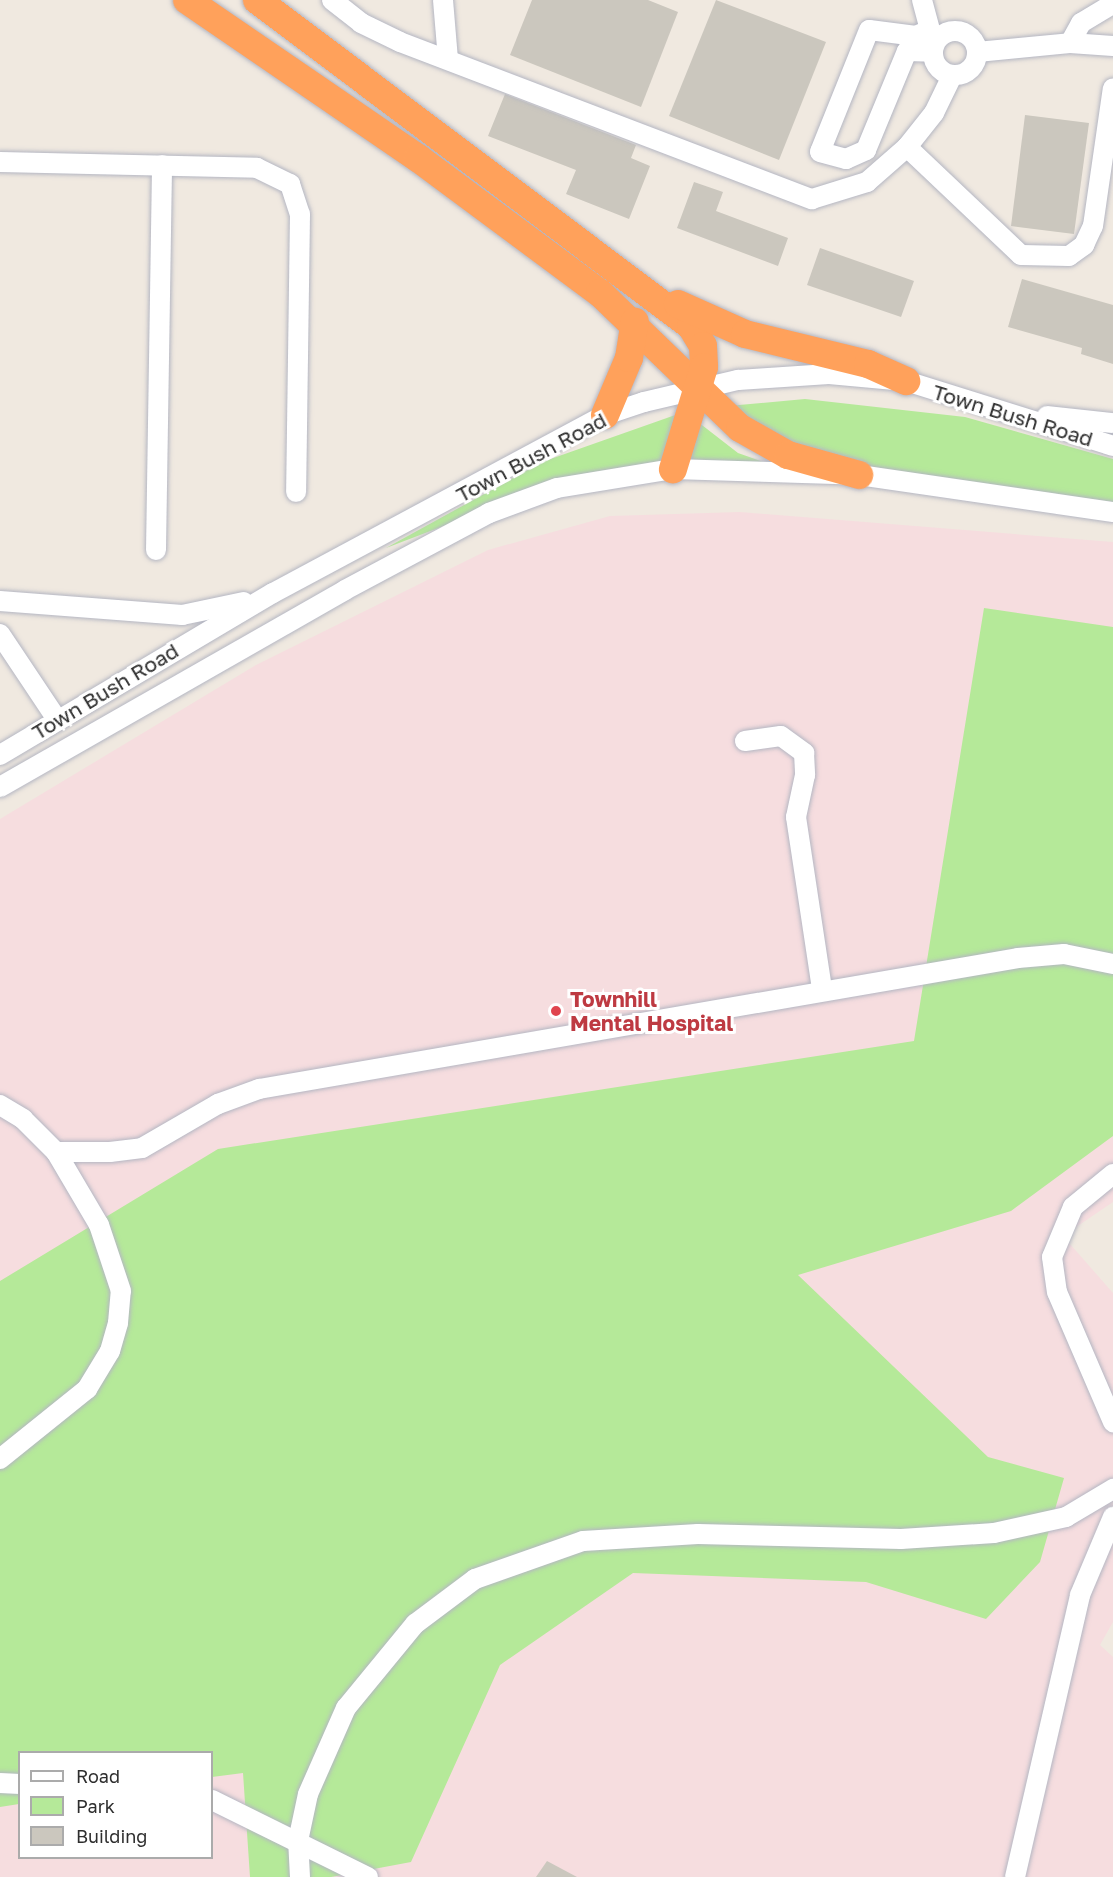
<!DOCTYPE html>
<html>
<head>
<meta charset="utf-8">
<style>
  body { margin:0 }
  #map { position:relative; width:1113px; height:1877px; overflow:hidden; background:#f0e9e0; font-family:"Golos Text",sans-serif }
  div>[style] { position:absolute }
  .medical>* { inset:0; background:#f6dddf }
  .green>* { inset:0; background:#b5e999 }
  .building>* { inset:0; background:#cbc7be }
  .roads { filter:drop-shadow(0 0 2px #b4b6c2) drop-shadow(0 0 2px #b4b6c2) }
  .minor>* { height:20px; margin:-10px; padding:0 10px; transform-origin:10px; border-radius:10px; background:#fff }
  .minor>.ring { margin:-10px; padding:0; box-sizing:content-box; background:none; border:20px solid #fff; border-radius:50% }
  .highway>* { height:28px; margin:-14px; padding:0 14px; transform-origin:14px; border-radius:14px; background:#ffa15b }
  .dots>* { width:16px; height:16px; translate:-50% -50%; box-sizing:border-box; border:3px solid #fff; border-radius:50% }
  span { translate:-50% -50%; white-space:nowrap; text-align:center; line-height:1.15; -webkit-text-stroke:6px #fff; paint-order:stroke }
  .street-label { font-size:21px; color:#2e2e2e }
  .health-label { font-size:21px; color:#be3a42; font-weight:700 }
  .left { translate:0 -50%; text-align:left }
  .legend { position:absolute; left:18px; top:1751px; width:195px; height:108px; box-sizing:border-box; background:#fff; border:2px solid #ababab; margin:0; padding:8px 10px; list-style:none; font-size:18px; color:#2e2e2e }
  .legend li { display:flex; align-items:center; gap:12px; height:30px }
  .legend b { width:30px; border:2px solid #ababab }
</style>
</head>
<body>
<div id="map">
  <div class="medical">
    <i style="clip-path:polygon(evenodd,740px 512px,1113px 542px,1113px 1202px,1063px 1236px,1113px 1293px,1113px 1622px,1100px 1645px,1113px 1657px,1113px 1877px,0 1877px,0 819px,256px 665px,488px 550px,610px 516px,740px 512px,20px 1752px,212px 1752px,212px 1858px,20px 1858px,20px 1752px)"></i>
  </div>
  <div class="green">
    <i style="clip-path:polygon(805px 399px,965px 417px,1113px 459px,1113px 502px,807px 461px,717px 407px)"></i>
    <i style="clip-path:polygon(681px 413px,667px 460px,454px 522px,386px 548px,542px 462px)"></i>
    <i style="clip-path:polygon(698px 422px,738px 453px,788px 471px,689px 465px)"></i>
    <i style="clip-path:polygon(984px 608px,1113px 627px,1113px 1136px,1011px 1211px,798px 1275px,988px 1457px,1064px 1478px,1040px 1562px,986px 1619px,866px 1582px,633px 1573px,500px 1665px,411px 1862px,331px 1877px,250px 1877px,243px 1773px,212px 1777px,212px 1752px,20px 1752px,19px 1804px,0 1807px,0 1281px,218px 1149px,914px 1041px)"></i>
  </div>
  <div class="building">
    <i style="clip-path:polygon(532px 0,648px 0,678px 12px,641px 107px,510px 55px)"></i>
    <i style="clip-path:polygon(716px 0,826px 42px,779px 160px,669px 116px)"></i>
    <i style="clip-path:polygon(505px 94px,636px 145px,631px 158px,650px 166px,629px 219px,566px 194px,576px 170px,488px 136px)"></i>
    <i style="clip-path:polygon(1025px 115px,1089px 123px,1074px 234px,1011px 226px)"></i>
    <i style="clip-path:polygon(694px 182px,723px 192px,716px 211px,788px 238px,778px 266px,677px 228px)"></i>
    <i style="clip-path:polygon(820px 248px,914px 281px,901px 317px,807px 285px)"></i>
    <i style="clip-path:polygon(1022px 279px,1113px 305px,1113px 364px,1081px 354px,1082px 348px,1008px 327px)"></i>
    <i style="clip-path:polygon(547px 1861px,577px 1877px,536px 1877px)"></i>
  </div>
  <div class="roads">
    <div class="minor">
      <i style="left:332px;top:0;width:37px;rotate:38deg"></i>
      <i style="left:361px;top:23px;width:43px;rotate:26deg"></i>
      <i style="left:400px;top:42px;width:441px;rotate:20.9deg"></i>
      <i style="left:812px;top:199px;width:58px;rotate:-17.2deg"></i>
      <i style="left:867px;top:182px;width:53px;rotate:-41.2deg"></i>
      <i style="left:907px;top:147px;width:43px;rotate:-51.5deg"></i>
      <i style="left:934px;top:113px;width:41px;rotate:-64.1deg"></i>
      <i style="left:443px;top:0;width:59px;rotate:85.2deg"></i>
      <i style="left:922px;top:0;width:42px;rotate:75deg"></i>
      <i style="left:929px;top:30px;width:14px;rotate:155deg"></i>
      <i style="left:916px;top:36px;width:47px;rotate:-172.7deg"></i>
      <i style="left:869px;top:30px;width:131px;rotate:111.9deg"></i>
      <i style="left:820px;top:152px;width:27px;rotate:15deg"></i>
      <i style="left:846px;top:159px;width:22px;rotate:-24deg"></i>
      <i style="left:866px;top:150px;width:107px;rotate:-67.5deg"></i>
      <i style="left:907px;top:51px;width:25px;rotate:2deg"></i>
      <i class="ring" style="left:933px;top:31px;width:24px;height:24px"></i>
      <i style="left:1070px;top:43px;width:23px;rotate:-61deg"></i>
      <i style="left:1081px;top:23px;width:33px;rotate:-31deg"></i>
      <i style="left:977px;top:52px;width:93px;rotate:-5.5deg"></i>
      <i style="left:1070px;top:43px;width:43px;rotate:4deg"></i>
      <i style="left:907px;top:147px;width:157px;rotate:43.5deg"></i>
      <i style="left:1021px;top:255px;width:48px;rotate:1.2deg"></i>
      <i style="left:1069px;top:256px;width:19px;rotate:-36deg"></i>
      <i style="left:1084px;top:245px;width:21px;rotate:-65deg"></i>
      <i style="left:1093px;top:226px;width:139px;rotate:-81.8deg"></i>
      <i style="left:0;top:162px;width:257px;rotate:1.3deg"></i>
      <i style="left:257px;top:168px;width:37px;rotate:26deg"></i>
      <i style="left:290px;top:184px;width:32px;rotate:72deg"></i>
      <i style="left:300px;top:214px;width:278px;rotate:90.8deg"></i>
      <i style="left:1047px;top:416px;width:66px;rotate:6.1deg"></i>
      <i style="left:156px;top:550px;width:385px;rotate:-89.1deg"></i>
      <i style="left:0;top:601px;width:183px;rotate:4.4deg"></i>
      <i style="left:182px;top:615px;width:63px;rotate:-11.8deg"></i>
      <i style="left:0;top:634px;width:101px;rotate:56.3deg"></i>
      <i style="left:745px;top:741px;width:36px;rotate:-8deg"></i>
      <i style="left:781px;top:736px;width:29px;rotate:36deg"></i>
      <i style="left:804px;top:753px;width:22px;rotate:87deg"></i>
      <i style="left:805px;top:775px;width:43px;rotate:102.1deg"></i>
      <i style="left:796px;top:817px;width:174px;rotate:81.4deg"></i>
      <i style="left:0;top:755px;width:317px;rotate:-30.7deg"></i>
      <i style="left:273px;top:593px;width:377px;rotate:-28.2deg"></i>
      <i style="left:605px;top:415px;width:41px;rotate:-18.4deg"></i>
      <i style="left:644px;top:402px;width:97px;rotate:-13.2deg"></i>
      <i style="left:738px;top:380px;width:91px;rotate:-3.8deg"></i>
      <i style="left:829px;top:374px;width:77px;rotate:5.2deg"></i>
      <i style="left:906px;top:381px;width:217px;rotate:17.4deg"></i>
      <i style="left:0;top:787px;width:397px;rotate:-29.7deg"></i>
      <i style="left:345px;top:590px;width:163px;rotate:-28.1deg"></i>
      <i style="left:489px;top:513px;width:72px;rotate:-20.2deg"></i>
      <i style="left:557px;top:488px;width:118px;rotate:-9.3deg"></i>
      <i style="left:673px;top:469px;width:186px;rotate:1.8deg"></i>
      <i style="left:859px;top:475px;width:257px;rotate:8.3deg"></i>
      <i style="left:0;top:1105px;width:27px;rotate:31deg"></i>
      <i style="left:23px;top:1119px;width:47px;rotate:45deg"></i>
      <i style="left:56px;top:1152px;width:54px"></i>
      <i style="left:110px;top:1152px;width:32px;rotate:-7deg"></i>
      <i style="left:142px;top:1148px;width:88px;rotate:-30.1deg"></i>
      <i style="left:218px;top:1104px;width:44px;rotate:-20.1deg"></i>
      <i style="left:259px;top:1089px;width:770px;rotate:-9.79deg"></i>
      <i style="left:1018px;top:958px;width:46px;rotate:-5deg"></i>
      <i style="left:1064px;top:954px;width:50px;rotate:11.5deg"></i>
      <i style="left:1113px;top:1174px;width:52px;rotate:140.5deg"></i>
      <i style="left:1073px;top:1207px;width:54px;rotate:112.8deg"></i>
      <i style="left:1052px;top:1257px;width:35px;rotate:82deg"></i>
      <i style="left:1057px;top:1292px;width:142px;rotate:66.7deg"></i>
      <i style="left:0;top:1459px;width:112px;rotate:-38.8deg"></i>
      <i style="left:87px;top:1389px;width:44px;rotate:-58.8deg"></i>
      <i style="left:110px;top:1351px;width:29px;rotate:-74deg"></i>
      <i style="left:118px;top:1323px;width:32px;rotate:-85deg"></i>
      <i style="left:121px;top:1291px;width:70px;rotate:-108.4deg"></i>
      <i style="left:99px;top:1225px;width:85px;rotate:-120.5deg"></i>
      <i style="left:0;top:1783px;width:20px;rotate:3deg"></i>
      <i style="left:212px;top:1800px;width:174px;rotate:26.3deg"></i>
      <i style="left:300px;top:1877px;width:36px;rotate:-93deg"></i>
      <i style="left:298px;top:1841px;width:48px;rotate:-78deg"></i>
      <i style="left:308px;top:1794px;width:94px;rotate:-66.2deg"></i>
      <i style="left:346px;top:1708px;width:109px;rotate:-50.6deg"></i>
      <i style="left:415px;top:1624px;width:75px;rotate:-36.9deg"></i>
      <i style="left:475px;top:1579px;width:114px;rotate:-19.4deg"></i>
      <i style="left:583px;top:1541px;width:115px;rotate:-3.5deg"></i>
      <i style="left:698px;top:1534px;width:203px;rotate:1.4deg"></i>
      <i style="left:901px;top:1539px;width:93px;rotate:-3.7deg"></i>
      <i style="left:994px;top:1533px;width:74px;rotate:-12.5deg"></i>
      <i style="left:1066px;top:1517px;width:55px;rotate:-30.8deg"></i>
      <i style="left:1015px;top:1877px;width:289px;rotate:-77deg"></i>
      <i style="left:1080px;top:1595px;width:85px;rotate:-67.1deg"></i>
    </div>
    <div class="highway">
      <i style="left:187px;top:0;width:280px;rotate:34.4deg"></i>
      <i style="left:418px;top:158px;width:227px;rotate:36.6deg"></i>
      <i style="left:600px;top:293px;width:194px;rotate:44deg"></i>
      <i style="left:740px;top:428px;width:55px;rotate:29.4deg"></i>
      <i style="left:788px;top:455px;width:74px;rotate:15.7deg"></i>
      <i style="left:257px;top:0;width:543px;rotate:36.91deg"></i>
      <i style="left:691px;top:326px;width:23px;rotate:59deg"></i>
      <i style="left:703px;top:346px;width:21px;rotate:87deg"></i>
      <i style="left:704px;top:367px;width:107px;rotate:106.9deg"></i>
      <i style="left:678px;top:304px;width:73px;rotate:24.1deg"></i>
      <i style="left:745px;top:334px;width:127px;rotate:13.7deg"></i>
      <i style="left:868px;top:364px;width:42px;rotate:24.1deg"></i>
      <i style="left:605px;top:415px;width:62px;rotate:-67.2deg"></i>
      <i style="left:629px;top:358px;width:37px;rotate:-81deg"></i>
    </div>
  </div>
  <div class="dots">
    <i style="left:556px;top:1011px;background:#e0444e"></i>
  </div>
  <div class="street-label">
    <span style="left:1013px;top:415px;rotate:17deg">Town Bush Road</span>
    <span style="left:531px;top:457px;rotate:-28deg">Town Bush Road</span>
    <span style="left:105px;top:691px;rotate:-31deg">Town Bush Road</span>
  </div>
  <div class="health-label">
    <span class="left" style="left:570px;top:1011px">Townhill<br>Mental Hospital</span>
  </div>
  <ul class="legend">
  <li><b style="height:8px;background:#fff"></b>Road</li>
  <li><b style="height:16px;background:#b5e999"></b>Park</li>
  <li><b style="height:16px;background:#cbc7be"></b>Building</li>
  </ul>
</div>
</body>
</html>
